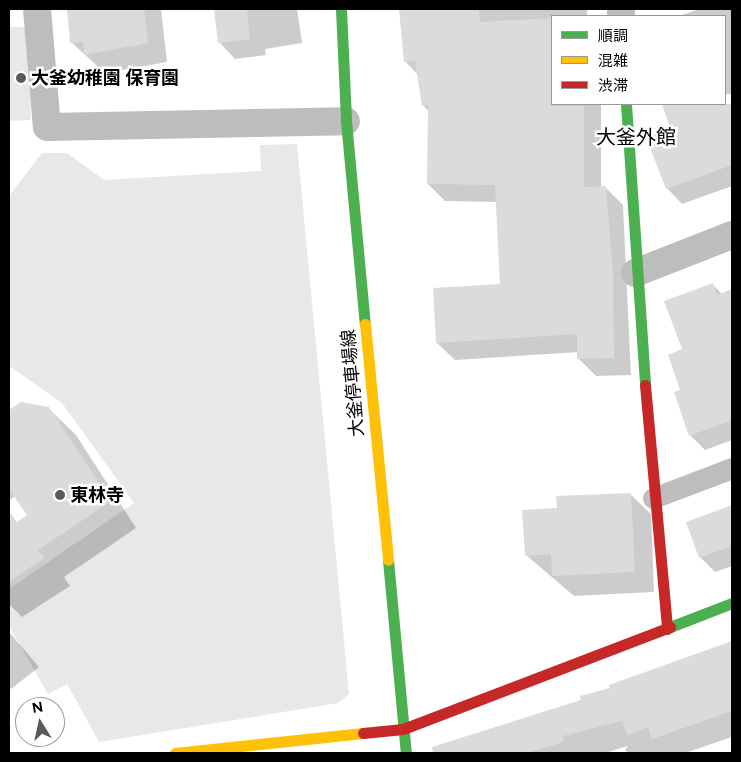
<!DOCTYPE html>
<html>
<head>
<meta charset="utf-8">
<style>
  body { margin:0 }
  #map { position:relative; width:741px; height:762px; overflow:hidden; background:#fff; font-family:Figtree,"Noto Sans JP",sans-serif }
  div>[style] { position:absolute }
  .green>* { inset:0; background:#e8e8e8 }
  .shadow>* { inset:0; background:#0003 }
  .building>* { inset:0; background:#dbdbdb }
  .lane>* { height:21px; margin:-10.5px; padding:0 10.5px; transform-origin:10.5px; border-radius:10.5px; background:#bdbdbd }
  .street>* { height:28px; margin:-14px; padding:0 14px; transform-origin:14px; border-radius:14px; background:#bdbdbd }
  .fast>* { height:11px; margin:-5.5px; padding:0 5.5px; transform-origin:5.5px; border-radius:5.5px; background:#4caf50 }
  .slow>* { height:11px; margin:-5.5px; padding:0 5.5px; transform-origin:5.5px; border-radius:5.5px; background:#ffc107 }
  .jam>* { height:11px; margin:-5.5px; padding:0 5.5px; transform-origin:5.5px; border-radius:5.5px; background:#c62828 }
  .dots>* { width:14px; height:14px; translate:-50% -50%; box-sizing:border-box; border:2px solid #fff; border-radius:50% }
  span { translate:-50% -50%; white-space:nowrap; text-align:center; line-height:1.15; -webkit-text-stroke:5px #fff; paint-order:stroke }
  .poi-label { font-size:18px; color:#000; font-weight:700 }
  .left { translate:0 -50%; text-align:left }
  .street-label { font-size:18px; color:#000 }
  .quarter-label { font-size:20px; color:#000 }
  .frame { position:absolute; inset:0; border:10px solid #000; pointer-events:none }
  .legend { position:absolute; left:551px; top:15px; width:175px; height:90px; box-sizing:border-box; background:#fff; border:1px solid #999; margin:0; padding:6px 9px; list-style:none; font-size:15px; color:#000 }
  .legend li { display:flex; align-items:center; gap:10px; height:25px }
  .legend b { width:25px; border:1px solid #999 }
  .north { position:absolute; left:15px; top:697px; width:50px; height:50px; box-sizing:border-box; background:#fff; border:1px solid #999; border-radius:50%; rotate:350deg; font-size:14px; font-weight:700; line-height:20px; text-align:center; color:#000 }
  .north::after { content:''; display:block; margin:auto; width:18px; height:22px; background:#595959; clip-path:polygon(50% 0,100% 100%,50% 72%,0 100%) }
</style>
</head>
<body>
<div id="map">
  <div class="green">
    <i style="clip-path:polygon(9px 27px,28px 27px,31px 120px,9px 121px)"></i>
    <i style="clip-path:polygon(297px 144px,349px 694px,338px 703px,99px 742px,67px 684px,48px 694px,9px 626px,9px 589px,134px 503px,62px 403px,9px 366px,9px 196px,42px 153px,67px 153px,104px 180px,261px 171px,260px 145px)"></i>
  </div>
  <div class="shadow">
    <i style="clip-path:polygon(68px 9px,165px 9px,161px 9px,167px 62px,105px 73px,72px 43px)"></i>
    <i style="clip-path:polygon(215px 9px,297px 9px,302px 43px,265px 49px,266px 55px,235px 59px,220px 43px)"></i>
    <i style="clip-path:polygon(402px 9px,587px 9px,587px 16px,552px 16px,552px 104px,601px 104px,601px 188px,605px 187px,623px 205px,631px 375px,596px 376px,579px 359px,579px 352px,455px 360px,437px 343px,501px 285px,497px 202px,445px 201px,428px 184px,429px 112px,423px 105px,418px 75px,405px 61px)"></i>
    <i style="clip-path:polygon(699px 9px,732px 9px,732px 94px,725px 94px,725px 16px,679px 16px)"></i>
    <i style="clip-path:polygon(732px 106px,732px 186px,682px 204px,667px 188px,648px 138px)"></i>
    <i style="clip-path:polygon(712px 284px,722px 294px,732px 290px,732px 440px,705px 450px,690px 435px,682px 391px,684px 350px)"></i>
    <i style="clip-path:polygon(21px 403px,48px 408px,76px 435px,136px 528px,64px 577px,70px 586px,22px 617px,9px 604px,9px 528px,29px 515px,15px 496px,9px 501px,9px 412px)"></i>
    <i style="clip-path:polygon(630px 494px,651px 514px,654px 592px,574px 596px,526px 555px,558px 509px)"></i>
    <i style="clip-path:polygon(732px 507px,732px 566px,715px 572px,700px 557px,688px 523px)"></i>
    <i style="clip-path:polygon(9px 632px,39px 667px,11px 689px,9px 687px)"></i>
    <i style="clip-path:polygon(732px 642px,732px 737px,685px 753px,628px 753px,625px 750px,628px 746px,605px 753px,471px 753px,466px 737px,582px 700px,612px 689px,611px 685px)"></i>
  </div>
  <div class="building">
    <i style="clip-path:polygon(67px 9px,144px 9px,148px 43px,84px 55px,83px 42px,70px 43px)"></i>
    <i style="clip-path:polygon(214px 9px,247px 9px,250px 39px,218px 43px)"></i>
    <i style="clip-path:polygon(399px 9px,479px 9px,480px 22px,552px 18px,552px 106px,584px 106px,584px 187px,606px 186px,613px 275px,614px 358px,577px 359px,577px 334px,436px 343px,433px 288px,500px 284px,495px 185px,427px 184px,428px 105px,422px 106px,415px 61px,404px 62px)"></i>
    <i style="clip-path:polygon(662px 104px,732px 104px,732px 165px,666px 189px,646px 137px,670px 128px)"></i>
    <i style="clip-path:polygon(713px 283px,717px 295px,732px 289px,732px 420px,689px 436px,674px 392px,680px 390px,668px 355px,682px 349px,664px 301px)"></i>
    <i style="clip-path:polygon(21px 402px,49px 407px,111px 501px,38px 550px,44px 558px,9px 582px,9px 511px,17px 522px,27px 515px,9px 489px,9px 410px)"></i>
    <i style="clip-path:polygon(631px 493px,635px 572px,552px 576px,551px 554px,525px 556px,522px 510px,557px 508px,556px 496px)"></i>
    <i style="clip-path:polygon(732px 505px,732px 546px,699px 558px,686px 522px)"></i>
    <i style="clip-path:polygon(732px 641px,732px 711px,652px 739px,648px 727px,627px 735px,622px 721px,563px 736px,564px 742px,527px 753px,433px 753px,432px 747px,581px 700px,580px 696px,610px 688px,609px 685px)"></i>
  </div>
  <div class="lane">
    <i style="left:653px;top:498px;width:85px;rotate:-20.8deg"></i>
  </div>
  <div class="street">
    <i style="left:37px;top:9px;width:118px;rotate:85.2deg"></i>
    <i style="left:47px;top:127px;width:299px;rotate:-1.1deg"></i>
    <i style="left:621px;top:9px;width:7px;rotate:90deg"></i>
    <i style="left:635px;top:273px;width:104px;rotate:-21.4deg"></i>
  </div>
  <div class="fast">
    <i style="left:341px;top:9px;width:112px;rotate:87.4deg"></i>
    <i style="left:346px;top:121px;width:204px;rotate:84.7deg"></i>
    <i style="left:626px;top:104px;width:282px;rotate:86.1deg"></i>
    <i style="left:388px;top:560px;width:194px;rotate:84.7deg"></i>
    <i style="left:670px;top:627px;width:66px;rotate:-21.2deg"></i>
  </div>
  <div class="slow">
    <i style="left:365px;top:324px;width:237px;rotate:84.4deg"></i>
    <i style="left:175px;top:753px;width:189px;rotate:-6.1deg"></i>
  </div>
  <div class="jam">
    <i style="left:645px;top:385px;width:245px;rotate:84.8deg"></i>
    <i style="left:363px;top:733px;width:40px;rotate:-5.7deg"></i>
    <i style="left:403px;top:729px;width:286px;rotate:-20.9deg"></i>
  </div>
  <div class="dots">
    <i style="left:21px;top:78px;background:#595959"></i>
    <i style="left:60px;top:495px;background:#595959"></i>
  </div>
  <div class="poi-label">
    <span class="left" style="left:31px;top:78px">大釜幼稚園 保育園</span>
    <span class="left" style="left:70px;top:495px">東林寺</span>
  </div>
  <div class="street-label">
    <span style="left:353px;top:383px;rotate:-95deg">大釜停車場線</span>
  </div>
  <div class="quarter-label">
    <span style="left:636px;top:137px">大釜外館</span>
  </div>
  <div class="frame"></div>
  <ul class="legend">
  <li><b style="height:6px;background:#4caf50"></b>順調</li>
  <li><b style="height:6px;background:#ffc107"></b>混雑</li>
  <li><b style="height:6px;background:#c62828"></b>渋滞</li>
  </ul>
  <div class="north">N</div>
</div>
</body>
</html>
